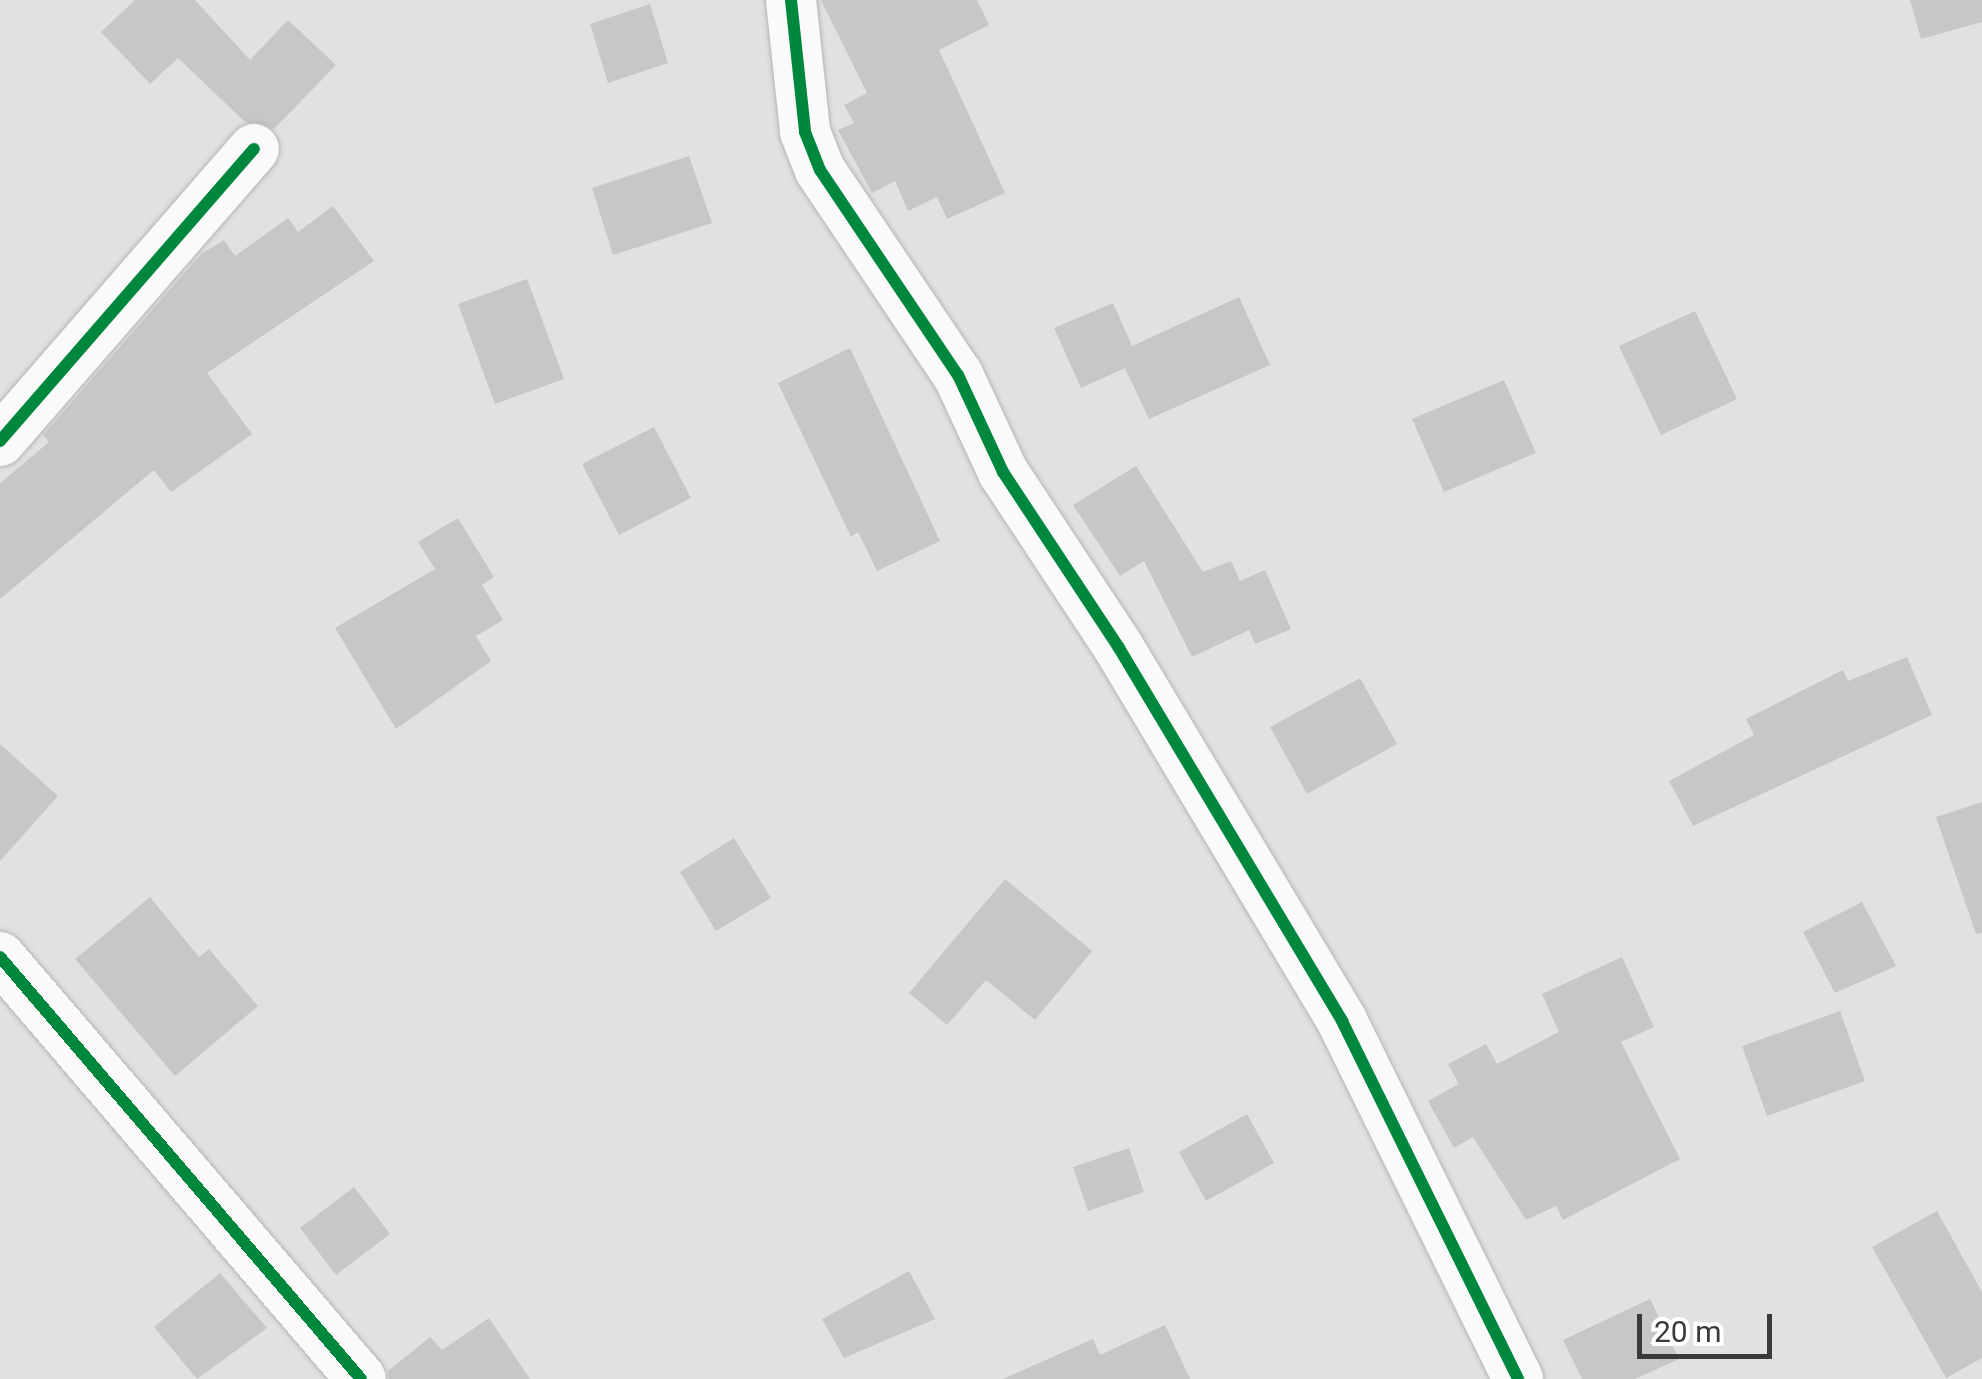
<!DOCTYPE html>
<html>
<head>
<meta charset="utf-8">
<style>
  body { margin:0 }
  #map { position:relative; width:1982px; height:1379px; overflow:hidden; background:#e2e1e0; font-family:Roboto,sans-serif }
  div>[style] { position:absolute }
  .building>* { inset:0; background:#c8c7c6 }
  .roads { filter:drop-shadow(0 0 2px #b6b5b4) drop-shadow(0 0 2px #b6b5b4) }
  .minor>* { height:50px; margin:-25px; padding:0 25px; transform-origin:25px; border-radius:25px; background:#fbfafa }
  .cycleway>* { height:12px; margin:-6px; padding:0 6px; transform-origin:6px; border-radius:6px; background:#00873e }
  span { translate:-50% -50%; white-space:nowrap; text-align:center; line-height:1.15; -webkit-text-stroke:8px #fff; paint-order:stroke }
  .scale { position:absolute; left:1637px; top:1314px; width:135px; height:45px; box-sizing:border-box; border:5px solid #3a3a38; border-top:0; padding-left:12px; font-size:30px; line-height:35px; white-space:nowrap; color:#3a3a38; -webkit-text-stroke:8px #fff; paint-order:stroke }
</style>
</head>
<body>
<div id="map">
  <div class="building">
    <i style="clip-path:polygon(135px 0,195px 0,250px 60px,288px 20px,336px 65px,274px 129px,245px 122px,178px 58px,150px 84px,101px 32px)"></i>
    <i style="clip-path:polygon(821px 0,977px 0,989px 25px,939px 50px,1005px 193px,947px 219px,937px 197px,908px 211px,895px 181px,872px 193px,838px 130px,854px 123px,844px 105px,867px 93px)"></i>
    <i style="clip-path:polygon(1910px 0,1982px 0,1982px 22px,1921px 39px)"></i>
    <i style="clip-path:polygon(650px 4px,668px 63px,608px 83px,590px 24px)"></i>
    <i style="clip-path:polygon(689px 156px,712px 223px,613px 255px,592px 188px)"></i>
    <i style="clip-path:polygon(333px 206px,374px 261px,207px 373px,252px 434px,171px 492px,154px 470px,0 599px,0 483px,49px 442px,43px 435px,201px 254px,224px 240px,235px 256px,288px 218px,298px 232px)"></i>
    <i style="clip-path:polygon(527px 279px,564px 379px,495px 404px,458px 304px)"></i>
    <i style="clip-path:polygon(1239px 297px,1270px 365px,1149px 419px,1125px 368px,1081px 388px,1054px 328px,1113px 303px,1132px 346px)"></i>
    <i style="clip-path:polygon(1695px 311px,1737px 399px,1661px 435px,1619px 346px)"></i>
    <i style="clip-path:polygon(850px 348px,940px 541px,877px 571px,858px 532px,851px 537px,778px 383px)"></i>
    <i style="clip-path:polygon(1504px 380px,1536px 453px,1444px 492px,1412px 419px)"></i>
    <i style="clip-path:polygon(654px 427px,691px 498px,619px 535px,582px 464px)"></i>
    <i style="clip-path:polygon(1136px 466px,1203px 572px,1231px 561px,1240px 581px,1265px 570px,1291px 629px,1255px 644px,1249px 630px,1192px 657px,1144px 561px,1120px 576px,1073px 505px)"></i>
    <i style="clip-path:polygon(458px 518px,494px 577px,482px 585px,503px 620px,476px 636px,491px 661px,396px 729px,335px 628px,435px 569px,418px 542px)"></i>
    <i style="clip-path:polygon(1907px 657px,1932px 715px,1693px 826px,1669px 781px,1754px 735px,1746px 719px,1843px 670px,1848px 681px)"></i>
    <i style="clip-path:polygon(1360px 678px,1397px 744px,1307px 794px,1270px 727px)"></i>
    <i style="clip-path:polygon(0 744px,58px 796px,0 861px)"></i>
    <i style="clip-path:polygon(1982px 802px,1982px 933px,1976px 934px,1936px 817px)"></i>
    <i style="clip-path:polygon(734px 838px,771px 898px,716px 931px,680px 872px)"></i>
    <i style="clip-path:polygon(1005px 879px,1092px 951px,1035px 1020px,986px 980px,947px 1025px,909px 993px)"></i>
    <i style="clip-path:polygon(150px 897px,199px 957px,209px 949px,258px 1006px,175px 1076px,75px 959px)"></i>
    <i style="clip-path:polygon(1862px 902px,1896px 966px,1835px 993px,1803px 932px)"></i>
    <i style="clip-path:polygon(1622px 957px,1654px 1027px,1621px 1042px,1680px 1159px,1563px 1220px,1556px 1206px,1526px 1220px,1473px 1137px,1454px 1148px,1428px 1101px,1459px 1084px,1448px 1064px,1486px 1044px,1497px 1064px,1559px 1032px,1542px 994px)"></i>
    <i style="clip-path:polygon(1840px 1011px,1865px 1081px,1767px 1116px,1742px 1046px)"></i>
    <i style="clip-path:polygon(1247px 1114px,1274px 1163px,1206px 1201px,1179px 1152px)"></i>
    <i style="clip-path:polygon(1129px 1148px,1144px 1192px,1088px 1211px,1073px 1167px)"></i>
    <i style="clip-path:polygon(354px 1187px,390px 1234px,336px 1275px,300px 1228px)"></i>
    <i style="clip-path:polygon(1937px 1211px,1982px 1292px,1982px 1358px,1946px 1378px,1872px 1247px)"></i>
    <i style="clip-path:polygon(909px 1271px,935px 1319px,844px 1358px,822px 1319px)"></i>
    <i style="clip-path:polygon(220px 1273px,267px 1328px,197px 1379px,154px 1327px)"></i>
    <i style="clip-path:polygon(1650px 1299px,1679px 1359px,1635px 1379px,1582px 1379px,1563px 1340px)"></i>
    <i style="clip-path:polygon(489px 1318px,530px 1379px,389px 1379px,388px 1371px,430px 1337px,442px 1350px)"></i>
    <i style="clip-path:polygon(1165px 1325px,1190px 1379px,1003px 1379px,1093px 1339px,1100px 1355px)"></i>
  </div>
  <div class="roads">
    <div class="minor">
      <i style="left:791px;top:0;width:133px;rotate:83.9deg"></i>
      <i style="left:805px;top:132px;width:41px;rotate:68.5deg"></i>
      <i style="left:820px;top:170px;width:247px;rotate:56.1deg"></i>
      <i style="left:958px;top:375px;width:107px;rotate:65.1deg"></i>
      <i style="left:1003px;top:472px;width:211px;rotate:56.6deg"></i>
      <i style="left:1119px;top:648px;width:435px;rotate:59.1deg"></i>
      <i style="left:1342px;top:1021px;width:399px;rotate:63.8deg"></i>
      <i style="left:0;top:441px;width:387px;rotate:-49deg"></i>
      <i style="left:0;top:957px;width:555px;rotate:49.45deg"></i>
    </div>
  </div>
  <div class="cycleway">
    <i style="left:791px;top:0;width:133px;rotate:83.9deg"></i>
    <i style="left:805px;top:132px;width:41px;rotate:68.5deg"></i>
    <i style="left:820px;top:170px;width:247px;rotate:56.1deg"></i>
    <i style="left:958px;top:375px;width:107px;rotate:65.1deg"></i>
    <i style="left:1003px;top:472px;width:211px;rotate:56.6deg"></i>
    <i style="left:1119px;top:648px;width:435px;rotate:59.1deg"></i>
    <i style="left:1342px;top:1021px;width:399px;rotate:63.8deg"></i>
    <i style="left:0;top:441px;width:387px;rotate:-49deg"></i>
    <i style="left:0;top:957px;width:555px;rotate:49.45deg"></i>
  </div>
  <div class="scale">20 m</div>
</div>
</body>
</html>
